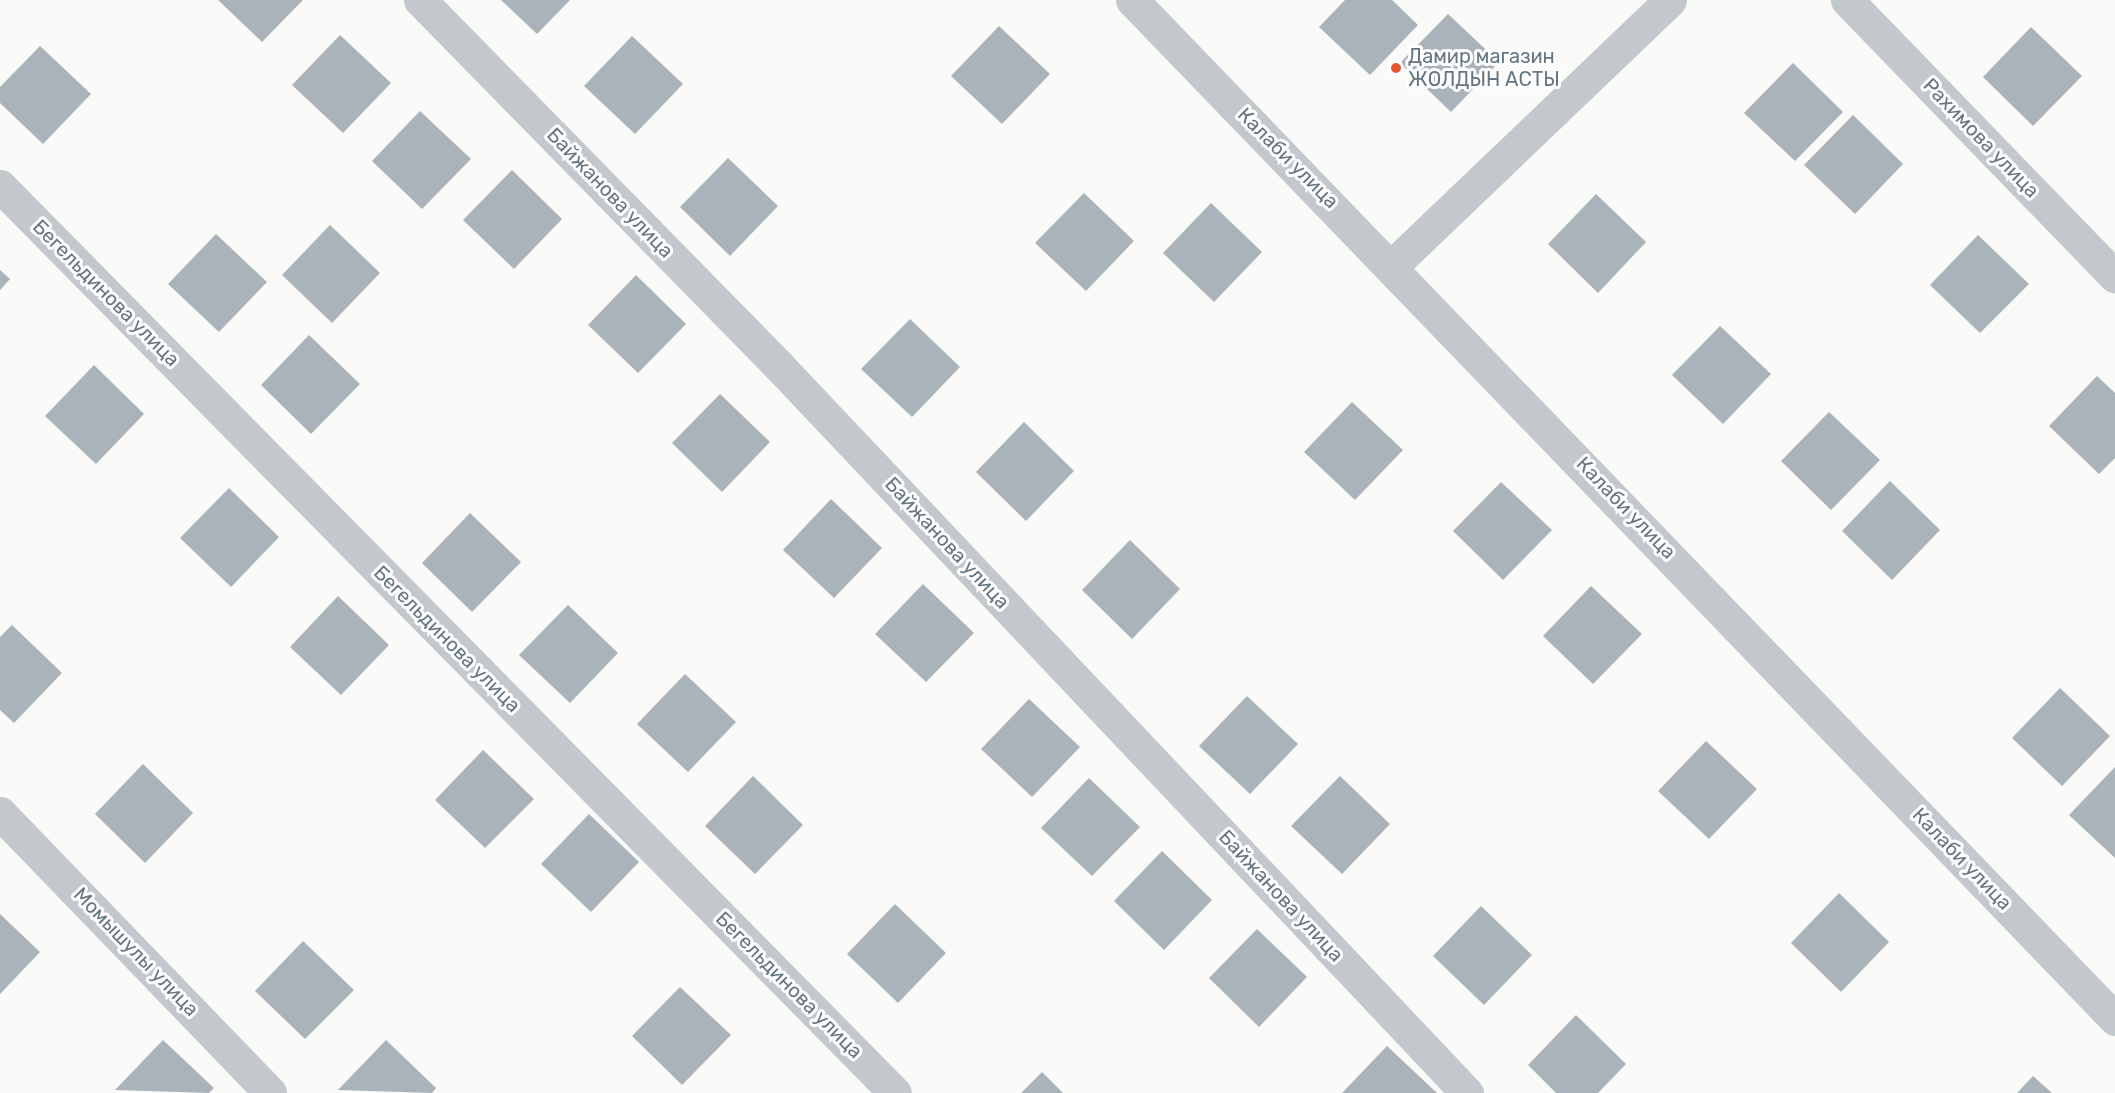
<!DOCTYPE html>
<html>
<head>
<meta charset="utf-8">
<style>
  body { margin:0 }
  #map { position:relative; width:2115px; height:1093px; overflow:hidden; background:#fafaf8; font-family:Rubik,sans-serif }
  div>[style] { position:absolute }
  .building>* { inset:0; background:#aab3b9 }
  .minor>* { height:33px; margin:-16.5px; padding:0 16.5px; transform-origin:16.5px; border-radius:16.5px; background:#c3c8cc }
  .dots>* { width:16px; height:16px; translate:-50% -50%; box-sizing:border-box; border:3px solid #fff; border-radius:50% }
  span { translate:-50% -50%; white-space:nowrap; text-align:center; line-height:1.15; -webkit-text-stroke:6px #fff; paint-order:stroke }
  .poi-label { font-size:20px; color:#657683 }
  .left { translate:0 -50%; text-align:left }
  .street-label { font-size:20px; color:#657683 }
</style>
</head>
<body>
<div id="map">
  <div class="building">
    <i style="clip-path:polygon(218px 0,303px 0,262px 42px)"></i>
    <i style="clip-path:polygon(501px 0,570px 0,537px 34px)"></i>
    <i style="clip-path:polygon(1345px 0,1392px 0,1418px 25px,1370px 75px,1319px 27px)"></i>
    <i style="clip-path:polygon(1448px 14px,1499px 62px,1451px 112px,1400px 63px)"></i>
    <i style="clip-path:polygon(999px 26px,1050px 74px,1002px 124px,951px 76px)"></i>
    <i style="clip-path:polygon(2031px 27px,2082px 76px,2033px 126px,1983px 77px)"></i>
    <i style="clip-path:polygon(340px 35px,391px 83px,343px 133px,292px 85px)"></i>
    <i style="clip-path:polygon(632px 36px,683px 84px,635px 134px,584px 86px)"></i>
    <i style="clip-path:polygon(40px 46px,91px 94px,43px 144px,0 103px,0 87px)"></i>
    <i style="clip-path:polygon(1793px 63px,1843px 112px,1795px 161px,1744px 113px)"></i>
    <i style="clip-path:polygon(420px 111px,471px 159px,422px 209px,372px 161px)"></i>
    <i style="clip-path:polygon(1853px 115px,1903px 164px,1855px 214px,1804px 165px)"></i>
    <i style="clip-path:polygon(728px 158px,778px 206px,730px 256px,680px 207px)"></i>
    <i style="clip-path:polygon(512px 170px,562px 219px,514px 269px,463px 220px)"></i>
    <i style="clip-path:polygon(1084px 193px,1134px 241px,1086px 291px,1035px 243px)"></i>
    <i style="clip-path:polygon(1596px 194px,1646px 242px,1598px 293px,1548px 244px)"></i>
    <i style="clip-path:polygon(1211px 203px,1262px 252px,1214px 302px,1163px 253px)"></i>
    <i style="clip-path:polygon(330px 225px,380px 273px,332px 323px,282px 275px)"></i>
    <i style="clip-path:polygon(216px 234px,267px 282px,219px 332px,168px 284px)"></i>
    <i style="clip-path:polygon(1978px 235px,2029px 284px,1980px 333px,1930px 285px)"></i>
    <i style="clip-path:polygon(0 270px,10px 279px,0 290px)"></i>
    <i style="clip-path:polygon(636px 275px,686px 324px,638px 373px,588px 325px)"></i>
    <i style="clip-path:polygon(910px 319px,960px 367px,912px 417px,861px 369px)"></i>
    <i style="clip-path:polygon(1720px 326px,1771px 374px,1723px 424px,1672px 375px)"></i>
    <i style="clip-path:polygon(309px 335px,360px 384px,311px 434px,261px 385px)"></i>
    <i style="clip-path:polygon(94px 365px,144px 414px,96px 464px,45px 416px)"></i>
    <i style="clip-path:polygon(2097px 376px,2115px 393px,2115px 458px,2099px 474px,2049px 426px)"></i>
    <i style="clip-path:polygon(720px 394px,770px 442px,722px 492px,672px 443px)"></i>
    <i style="clip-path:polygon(1352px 402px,1403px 450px,1355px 500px,1304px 452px)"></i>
    <i style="clip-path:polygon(1829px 412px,1880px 460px,1831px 510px,1781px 461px)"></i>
    <i style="clip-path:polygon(1024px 422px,1074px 471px,1026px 521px,976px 472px)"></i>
    <i style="clip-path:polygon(1890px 481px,1940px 530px,1892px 580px,1842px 531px)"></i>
    <i style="clip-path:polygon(1501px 482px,1552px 530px,1503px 580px,1453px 531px)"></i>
    <i style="clip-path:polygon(229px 488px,279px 537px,231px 587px,180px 538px)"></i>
    <i style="clip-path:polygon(831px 499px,882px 548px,834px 598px,783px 550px)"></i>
    <i style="clip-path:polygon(470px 513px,521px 562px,472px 612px,422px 563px)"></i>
    <i style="clip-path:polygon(1130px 540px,1180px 589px,1132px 639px,1082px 590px)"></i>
    <i style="clip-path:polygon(923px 584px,974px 633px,926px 682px,875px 634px)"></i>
    <i style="clip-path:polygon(1591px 586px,1642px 634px,1593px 684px,1543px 636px)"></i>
    <i style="clip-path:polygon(338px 596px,389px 645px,341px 695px,290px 647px)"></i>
    <i style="clip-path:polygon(568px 605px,618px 653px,570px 703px,519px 655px)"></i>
    <i style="clip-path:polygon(12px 625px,62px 673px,14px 723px,0 710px,0 637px)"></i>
    <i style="clip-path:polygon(685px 674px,736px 722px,688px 772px,637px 724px)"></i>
    <i style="clip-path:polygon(2060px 688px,2110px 736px,2062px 786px,2012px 738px)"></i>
    <i style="clip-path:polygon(1247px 696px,1298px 744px,1250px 794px,1199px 746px)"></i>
    <i style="clip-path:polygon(1029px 699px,1080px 747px,1032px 797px,981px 749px)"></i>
    <i style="clip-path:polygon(1706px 741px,1757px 789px,1709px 839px,1658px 791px)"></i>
    <i style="clip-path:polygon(483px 750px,534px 799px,485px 848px,435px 800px)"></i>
    <i style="clip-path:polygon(143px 764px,193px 813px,145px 863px,95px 814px)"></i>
    <i style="clip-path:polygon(2115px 767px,2115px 858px,2069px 815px)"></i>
    <i style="clip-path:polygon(753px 776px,803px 825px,755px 874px,705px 826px)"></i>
    <i style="clip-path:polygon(1340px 776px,1390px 824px,1342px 874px,1291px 826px)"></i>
    <i style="clip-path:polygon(1089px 778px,1140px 827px,1092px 876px,1041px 828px)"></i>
    <i style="clip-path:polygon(589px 814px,639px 862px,591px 912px,541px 864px)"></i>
    <i style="clip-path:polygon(1162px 851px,1212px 900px,1164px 950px,1114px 901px)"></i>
    <i style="clip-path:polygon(1839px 893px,1889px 942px,1841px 992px,1791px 943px)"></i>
    <i style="clip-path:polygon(895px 904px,946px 953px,898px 1003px,847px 954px)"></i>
    <i style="clip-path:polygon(1481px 906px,1532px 955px,1484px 1005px,1433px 956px)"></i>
    <i style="clip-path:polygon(0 914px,40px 952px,0 994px)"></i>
    <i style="clip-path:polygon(1257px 929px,1307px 977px,1259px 1027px,1209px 978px)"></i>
    <i style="clip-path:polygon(303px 941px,354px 990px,305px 1039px,255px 991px)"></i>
    <i style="clip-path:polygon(680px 987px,731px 1035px,682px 1085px,632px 1036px)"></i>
    <i style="clip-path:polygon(1576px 1015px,1626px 1064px,1598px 1093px,1556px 1093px,1528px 1065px)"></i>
    <i style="clip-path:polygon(163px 1040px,214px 1088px,209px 1093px,115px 1090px)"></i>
    <i style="clip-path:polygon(386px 1040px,436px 1088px,432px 1093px,338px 1090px)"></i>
    <i style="clip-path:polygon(1387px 1046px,1437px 1093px,1342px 1093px)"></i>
    <i style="clip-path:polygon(1042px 1072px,1063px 1093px,1021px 1093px)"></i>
    <i style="clip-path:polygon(2033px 1076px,2052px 1093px,2017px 1093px)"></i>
  </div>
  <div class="minor">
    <i style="left:420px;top:0;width:513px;rotate:45.55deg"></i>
    <i style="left:779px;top:366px;width:1001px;rotate:46.58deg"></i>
    <i style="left:1132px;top:0;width:1416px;rotate:46.03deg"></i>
    <i style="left:1847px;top:0;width:385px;rotate:45.9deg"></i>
    <i style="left:0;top:186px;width:1274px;rotate:45.38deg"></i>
    <i style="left:1393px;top:265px;width:383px;rotate:-43.7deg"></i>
    <i style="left:0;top:813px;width:389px;rotate:46deg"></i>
  </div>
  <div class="dots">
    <i style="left:1396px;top:68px;background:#e4572e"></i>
  </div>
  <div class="poi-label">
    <span class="left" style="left:1408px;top:68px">Дамир магазин<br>ЖОЛДЫН АСТЫ</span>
  </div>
  <div class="street-label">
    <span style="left:1981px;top:138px;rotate:46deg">Рахимова улица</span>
    <span style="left:1288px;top:158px;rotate:45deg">Калаби улица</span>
    <span style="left:610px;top:193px;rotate:46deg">Байжанова улица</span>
    <span style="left:106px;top:293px;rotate:45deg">Бегельдинова улица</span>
    <span style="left:1626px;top:508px;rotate:46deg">Калаби улица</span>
    <span style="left:947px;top:543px;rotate:47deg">Байжанова улица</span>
    <span style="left:447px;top:639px;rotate:45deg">Бегельдинова улица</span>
    <span style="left:1962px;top:859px;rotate:46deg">Калаби улица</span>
    <span style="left:1281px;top:896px;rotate:47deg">Байжанова улица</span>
    <span style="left:136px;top:952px;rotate:46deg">Момышулы улица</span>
    <span style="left:789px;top:985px;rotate:45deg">Бегельдинова улица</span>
  </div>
</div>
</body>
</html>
